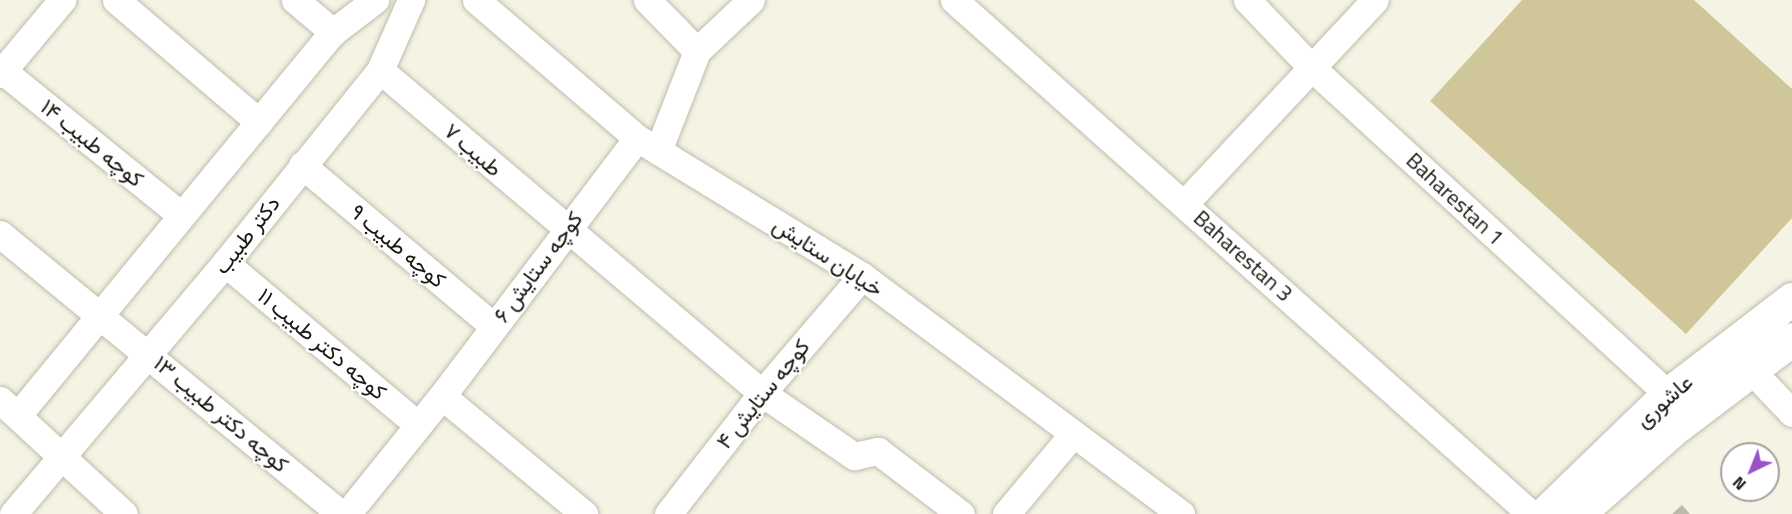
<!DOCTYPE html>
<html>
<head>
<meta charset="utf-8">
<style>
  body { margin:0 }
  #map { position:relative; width:1792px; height:514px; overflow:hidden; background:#f5f3e3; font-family:"Titillium Web",Vazirmatn,sans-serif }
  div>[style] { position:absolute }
  .green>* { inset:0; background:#cfc799 }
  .building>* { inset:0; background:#bdbaab }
  .roads { filter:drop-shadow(0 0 2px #bebcad) drop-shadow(0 0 2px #bebcad) }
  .street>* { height:27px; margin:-13.5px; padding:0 13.5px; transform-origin:13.5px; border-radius:13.5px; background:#fff }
  .secondary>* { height:33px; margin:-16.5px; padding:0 16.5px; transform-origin:16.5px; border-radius:16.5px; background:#fff }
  span { translate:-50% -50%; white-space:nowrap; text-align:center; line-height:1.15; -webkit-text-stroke:4.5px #fff; paint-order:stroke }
  .street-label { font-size:22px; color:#191913 }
  .north { position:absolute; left:1720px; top:442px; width:60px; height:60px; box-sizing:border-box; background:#fff; border:2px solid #a3a3a1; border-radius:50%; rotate:223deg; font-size:16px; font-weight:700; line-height:24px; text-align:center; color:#191913 }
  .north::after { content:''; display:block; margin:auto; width:21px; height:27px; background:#9a53c7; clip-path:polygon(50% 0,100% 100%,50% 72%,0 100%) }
</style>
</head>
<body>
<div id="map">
  <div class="green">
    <i style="clip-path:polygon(1522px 0,1694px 0,1792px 89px,1792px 218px,1686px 334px,1430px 101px)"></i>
  </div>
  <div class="building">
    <i style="clip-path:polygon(1682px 505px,1690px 514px,1672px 514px)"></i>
  </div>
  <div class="roads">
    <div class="street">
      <i style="left:116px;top:0;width:188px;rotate:40.5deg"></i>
      <i style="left:295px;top:0;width:50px;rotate:40.1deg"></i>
      <i style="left:476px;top:0;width:212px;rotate:40.6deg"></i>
      <i style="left:637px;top:138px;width:264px;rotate:31.5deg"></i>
      <i style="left:862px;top:276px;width:398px;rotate:36.7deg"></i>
      <i style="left:647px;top:0;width:71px;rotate:45.6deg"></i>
      <i style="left:954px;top:0;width:773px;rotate:41.7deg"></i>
      <i style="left:1247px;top:0;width:93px;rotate:46.3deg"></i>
      <i style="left:1311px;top:67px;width:484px;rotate:42.5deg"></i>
      <i style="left:380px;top:70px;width:500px;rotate:40.22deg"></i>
      <i style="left:762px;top:393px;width:112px;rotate:34.4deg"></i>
      <i style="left:854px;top:456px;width:25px;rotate:-12deg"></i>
      <i style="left:878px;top:451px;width:104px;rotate:37.2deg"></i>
      <i style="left:3px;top:71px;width:229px;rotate:39deg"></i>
      <i style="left:0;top:74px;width:97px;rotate:-50deg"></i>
      <i style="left:658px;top:151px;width:107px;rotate:-68.7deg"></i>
      <i style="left:697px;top:51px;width:74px;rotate:-43.4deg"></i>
      <i style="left:302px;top:165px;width:250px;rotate:40.1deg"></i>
      <i style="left:1184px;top:204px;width:279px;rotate:-46.9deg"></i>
      <i style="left:0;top:234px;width:441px;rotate:39.4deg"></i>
      <i style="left:225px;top:263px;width:252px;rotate:40deg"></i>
      <i style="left:1750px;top:369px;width:61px;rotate:46.3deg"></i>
      <i style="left:442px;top:396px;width:185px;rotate:39.7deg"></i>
      <i style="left:0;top:400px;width:168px;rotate:42.6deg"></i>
      <i style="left:18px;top:415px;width:496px;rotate:-50.6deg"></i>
      <i style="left:333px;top:32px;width:53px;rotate:-37.3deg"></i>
      <i style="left:13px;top:514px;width:329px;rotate:-49.8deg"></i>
      <i style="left:225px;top:263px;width:248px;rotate:-51.2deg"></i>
      <i style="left:380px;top:70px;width:77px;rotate:-66.1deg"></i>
      <i style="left:347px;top:514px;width:151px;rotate:-51.2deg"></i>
      <i style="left:442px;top:396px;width:323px;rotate:-52.9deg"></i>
      <i style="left:668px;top:514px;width:153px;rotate:-52.2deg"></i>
      <i style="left:762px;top:393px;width:154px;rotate:-49.5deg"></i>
      <i style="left:1006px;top:514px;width:104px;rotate:-50.1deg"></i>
    </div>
    <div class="secondary">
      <i style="left:1544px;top:514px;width:173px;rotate:-44.1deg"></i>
      <i style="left:1668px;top:394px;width:156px;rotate:-37.5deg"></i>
      <i style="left:1578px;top:514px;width:125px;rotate:-41.7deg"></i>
      <i style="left:1671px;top:431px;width:152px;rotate:-37.2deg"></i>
    </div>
  </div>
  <div class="street-label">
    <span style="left:92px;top:143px;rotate:39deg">کوچه طبیب ۱۴</span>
    <span style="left:473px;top:150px;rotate:41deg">طبیب ۷</span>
    <span style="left:1455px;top:199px;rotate:43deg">Baharestan 1</span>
    <span style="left:247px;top:235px;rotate:-52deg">دکتر طبیب</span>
    <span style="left:398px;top:246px;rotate:40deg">کوچه طبیب ۹</span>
    <span style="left:1243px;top:256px;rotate:42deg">Baharestan 3</span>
    <span style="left:828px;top:257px;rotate:33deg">خیابان ستایش</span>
    <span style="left:538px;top:267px;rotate:-53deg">کوچه ستایش ۶</span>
    <span style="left:322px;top:344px;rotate:40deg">کوچه دکتر طبیب ۱۱</span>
    <span style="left:763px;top:394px;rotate:-51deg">کوچه ستایش ۴</span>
    <span style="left:1664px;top:401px;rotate:-41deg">عاشوری</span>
    <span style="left:221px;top:414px;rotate:40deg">کوچه دکتر طبیب ۱۳</span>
  </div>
  <div class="north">N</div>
</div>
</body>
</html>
